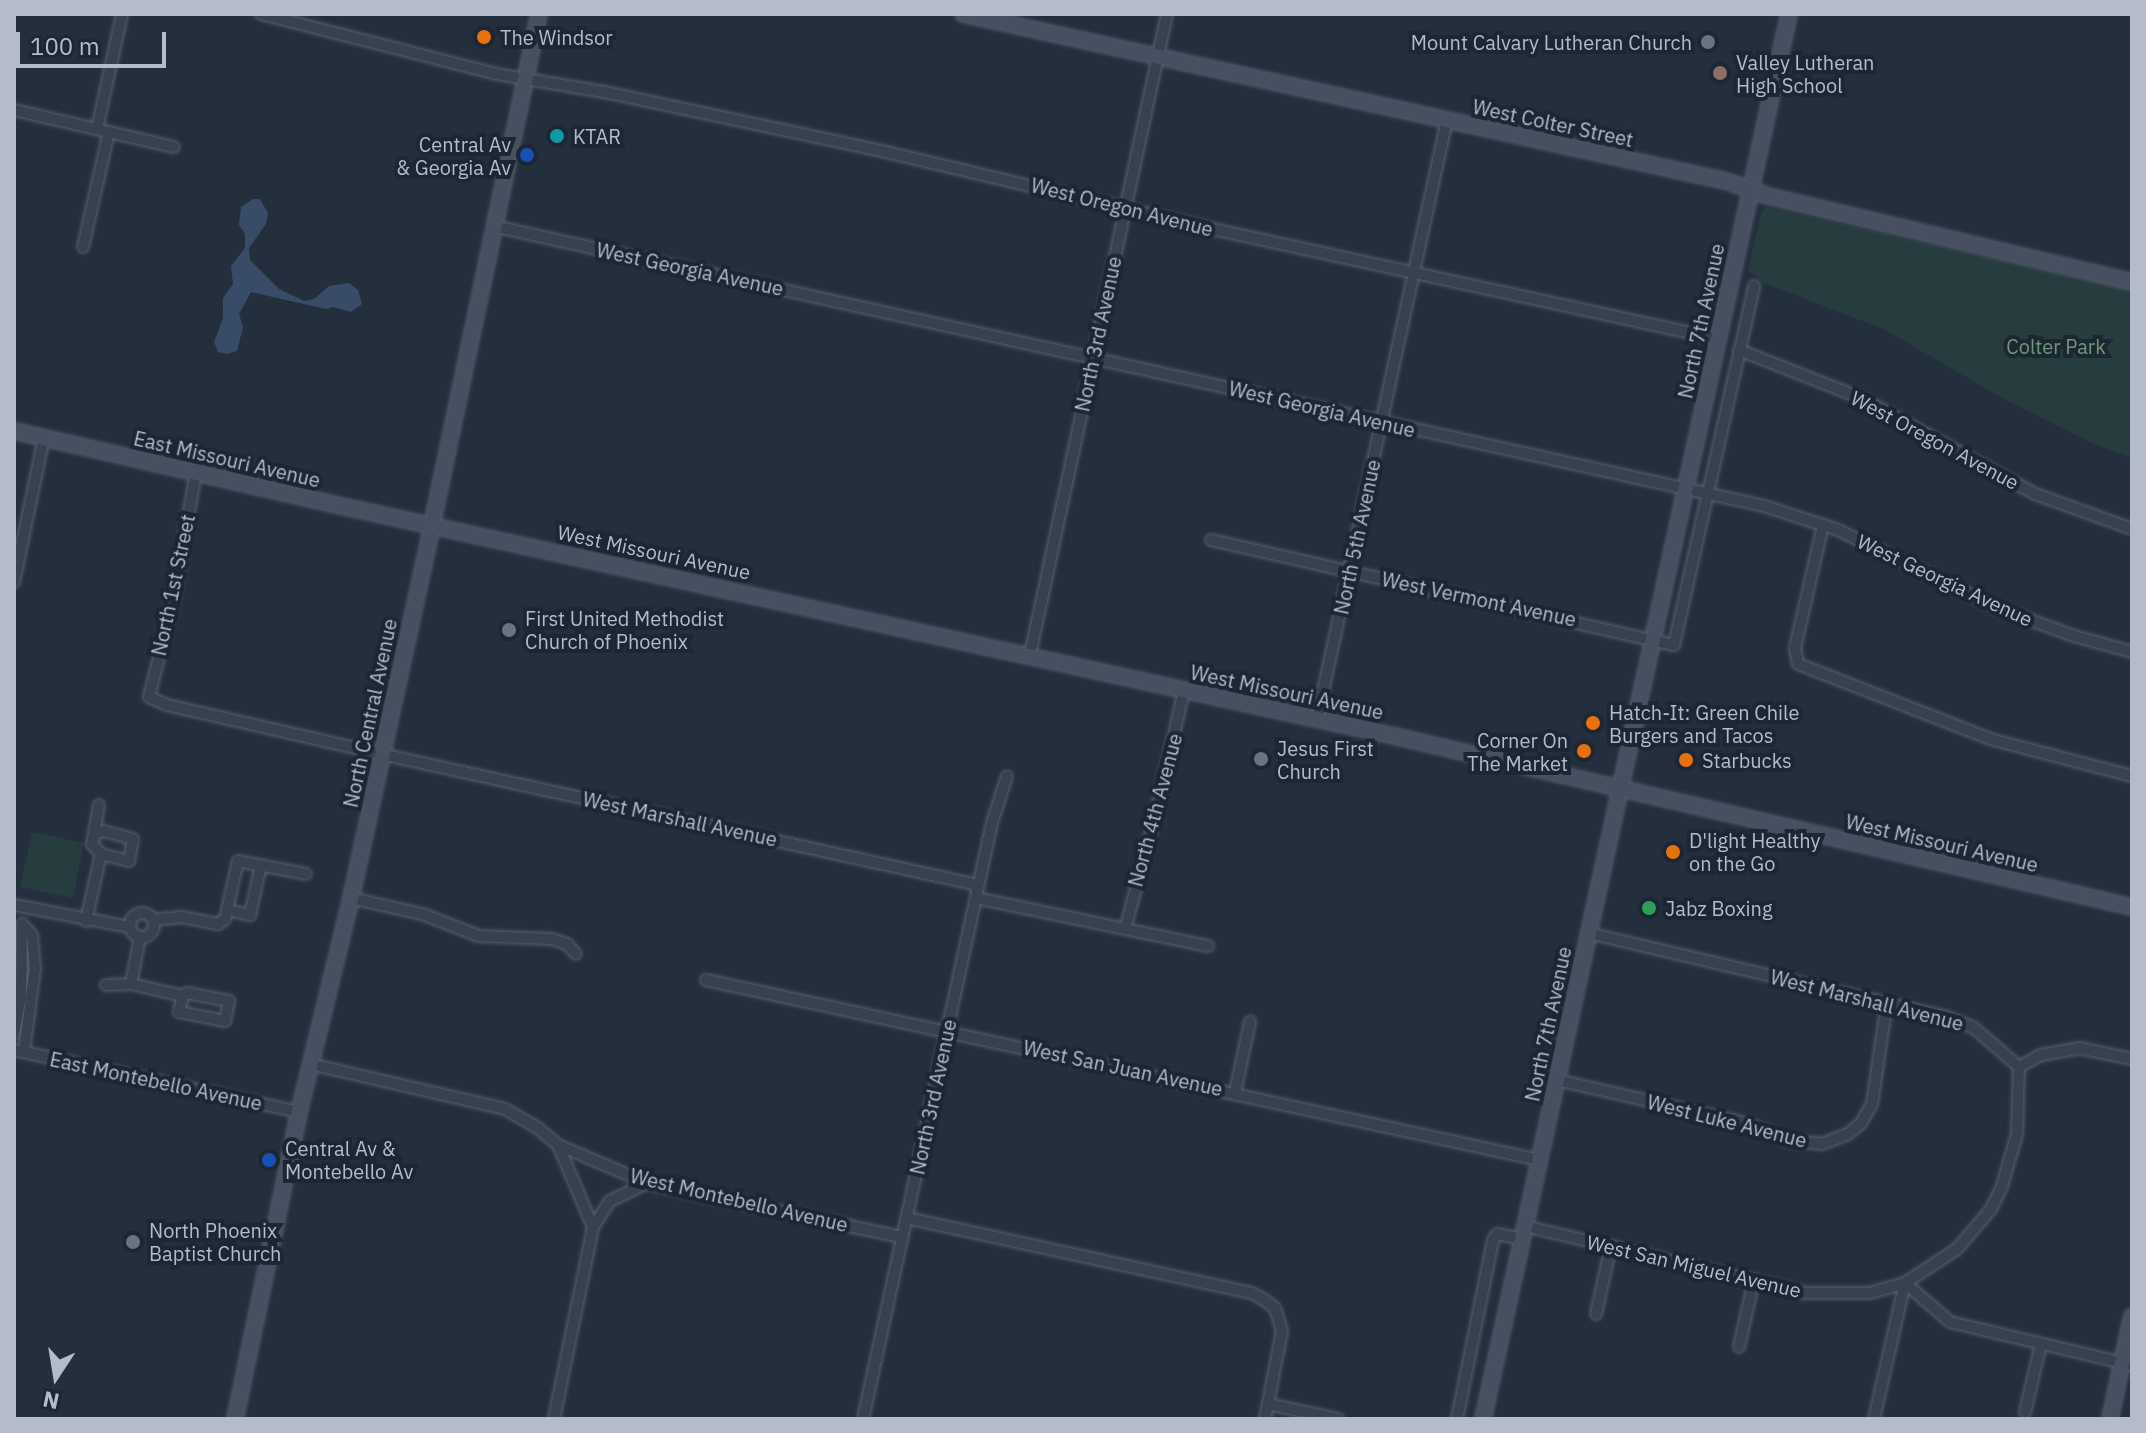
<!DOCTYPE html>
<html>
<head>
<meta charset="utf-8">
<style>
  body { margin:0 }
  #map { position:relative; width:2146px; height:1433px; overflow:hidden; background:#242f3e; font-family:"IBM Plex Sans",sans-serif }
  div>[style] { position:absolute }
  .green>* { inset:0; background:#263c3f }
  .water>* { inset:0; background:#394c67 }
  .roads { filter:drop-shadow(0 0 2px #565f6c) drop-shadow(0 0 2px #565f6c) }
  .street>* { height:10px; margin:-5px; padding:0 5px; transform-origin:5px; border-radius:5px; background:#38414e }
  .street>.ring { margin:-5px; padding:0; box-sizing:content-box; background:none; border:10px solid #38414e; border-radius:50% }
  .secondary>* { height:14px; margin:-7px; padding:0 7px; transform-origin:7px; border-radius:7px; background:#465061 }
  .dots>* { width:22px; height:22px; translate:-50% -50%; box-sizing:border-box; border:4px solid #1d2633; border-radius:50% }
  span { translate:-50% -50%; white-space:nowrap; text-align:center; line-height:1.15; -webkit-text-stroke:8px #1d2633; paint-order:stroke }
  .poi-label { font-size:20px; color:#b4bcc9 }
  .left { translate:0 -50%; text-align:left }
  .right { translate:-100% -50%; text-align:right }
  .street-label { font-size:20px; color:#b4bcc9 }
  .park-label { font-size:20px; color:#6b9a76 }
  .frame { position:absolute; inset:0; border:16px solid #b4bcc9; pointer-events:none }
  .north { position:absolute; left:16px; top:1337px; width:80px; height:80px; -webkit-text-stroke:6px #1d2633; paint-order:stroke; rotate:192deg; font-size:22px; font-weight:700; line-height:32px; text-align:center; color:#b4bcc9 }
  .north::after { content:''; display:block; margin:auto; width:28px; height:36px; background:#b4bcc9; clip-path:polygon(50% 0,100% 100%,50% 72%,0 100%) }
  .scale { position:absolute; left:16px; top:32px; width:150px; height:36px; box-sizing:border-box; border:4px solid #b4bcc9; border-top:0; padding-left:10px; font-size:24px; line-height:28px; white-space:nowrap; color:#b4bcc9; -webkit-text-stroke:6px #1d2633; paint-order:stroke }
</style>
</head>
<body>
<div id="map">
  <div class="green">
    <i style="clip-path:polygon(1767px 207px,2132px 290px,2132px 458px,2096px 445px,2008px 401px,1883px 329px,1762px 282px,1748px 270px,1761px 213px)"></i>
    <i style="clip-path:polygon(32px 832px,84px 843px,73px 898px,20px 887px)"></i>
  </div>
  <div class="water">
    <i style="clip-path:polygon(253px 199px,260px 199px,268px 213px,266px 224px,249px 248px,250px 260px,279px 289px,304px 301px,314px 299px,329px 286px,349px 283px,358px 290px,362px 304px,351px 312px,333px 307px,326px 309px,251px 292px,239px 314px,243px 327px,237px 351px,227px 354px,218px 352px,214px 342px,223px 318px,223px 298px,233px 284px,231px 266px,245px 248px,245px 234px,239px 225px,241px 207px)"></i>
  </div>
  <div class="roads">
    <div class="street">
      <i style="left:261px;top:14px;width:243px;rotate:14.3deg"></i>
      <i style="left:496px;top:74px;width:115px;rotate:9.5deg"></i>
      <i style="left:609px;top:93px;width:283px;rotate:12deg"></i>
      <i style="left:886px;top:152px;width:322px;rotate:13.3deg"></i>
      <i style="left:1199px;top:226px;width:531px;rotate:12.28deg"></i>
      <i style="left:14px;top:110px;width:164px;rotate:13deg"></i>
      <i style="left:97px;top:129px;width:118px;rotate:-77.7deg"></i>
      <i style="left:493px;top:226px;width:1301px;rotate:12.42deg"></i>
      <i style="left:1764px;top:506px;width:78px;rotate:18deg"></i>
      <i style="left:1838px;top:530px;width:175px;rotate:26.1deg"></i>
      <i style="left:1995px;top:607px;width:84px;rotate:20.2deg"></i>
      <i style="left:2074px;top:636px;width:60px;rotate:15.4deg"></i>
      <i style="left:83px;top:247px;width:118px;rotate:-77.3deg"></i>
      <i style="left:1739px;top:350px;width:131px;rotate:21.5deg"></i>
      <i style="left:1861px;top:398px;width:199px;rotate:28.9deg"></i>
      <i style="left:2035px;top:494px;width:103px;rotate:19.8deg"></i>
      <i style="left:196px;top:472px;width:127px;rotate:100deg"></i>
      <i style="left:174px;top:597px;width:103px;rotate:104deg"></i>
      <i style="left:149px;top:697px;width:20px;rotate:24deg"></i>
      <i style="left:167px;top:705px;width:220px;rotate:12.9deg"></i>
      <i style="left:381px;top:754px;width:611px;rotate:12.38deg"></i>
      <i style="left:1823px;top:525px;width:126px;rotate:102.8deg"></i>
      <i style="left:1795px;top:648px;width:16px;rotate:79deg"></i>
      <i style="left:1798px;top:664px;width:206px;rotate:21.3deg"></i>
      <i style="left:1990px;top:739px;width:147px;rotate:14.6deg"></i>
      <i style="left:1211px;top:540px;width:475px;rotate:12.8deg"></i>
      <i style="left:1674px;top:645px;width:368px;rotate:-77.4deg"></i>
      <i style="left:14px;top:582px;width:148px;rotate:-78.3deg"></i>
      <i style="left:1030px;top:655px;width:655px;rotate:-77.94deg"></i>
      <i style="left:1317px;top:719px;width:613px;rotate:-77.76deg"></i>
      <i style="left:99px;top:805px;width:40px;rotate:100deg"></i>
      <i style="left:92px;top:844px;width:13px;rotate:48deg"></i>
      <i style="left:351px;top:898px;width:76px;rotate:12.9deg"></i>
      <i style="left:425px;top:915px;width:58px;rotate:21.3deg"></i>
      <i style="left:479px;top:936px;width:73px;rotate:2.4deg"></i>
      <i style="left:552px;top:939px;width:16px;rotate:18deg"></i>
      <i style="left:567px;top:944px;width:13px;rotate:48deg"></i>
      <i style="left:976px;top:898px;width:237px;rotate:11.7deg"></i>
      <i style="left:14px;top:905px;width:117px;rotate:10.8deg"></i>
      <i style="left:228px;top:910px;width:23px;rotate:13deg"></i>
      <i style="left:250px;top:915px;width:51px;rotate:-77.6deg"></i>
      <i class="ring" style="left:130px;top:913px;width:14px;height:14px"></i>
      <i style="left:153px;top:920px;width:29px;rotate:-6deg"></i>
      <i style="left:182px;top:917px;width:37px;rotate:11deg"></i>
      <i style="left:218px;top:924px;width:9px;rotate:-36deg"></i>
      <i style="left:225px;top:919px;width:59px;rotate:-77.4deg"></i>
      <i style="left:238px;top:861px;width:69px;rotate:10.8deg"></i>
      <i style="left:86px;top:921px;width:69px;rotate:-77.4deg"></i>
      <i style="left:101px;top:854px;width:29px;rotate:14deg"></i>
      <i style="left:129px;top:861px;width:22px;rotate:-80deg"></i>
      <i style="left:133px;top:839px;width:30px;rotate:-165deg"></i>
      <i style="left:104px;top:831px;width:10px;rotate:163deg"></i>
      <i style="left:1125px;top:929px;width:119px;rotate:-74.9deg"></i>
      <i style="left:1156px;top:814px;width:127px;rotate:-77.3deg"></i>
      <i style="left:1588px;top:933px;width:371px;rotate:13.2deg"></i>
      <i style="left:1949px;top:1018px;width:26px;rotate:21deg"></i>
      <i style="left:1973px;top:1027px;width:61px;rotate:41deg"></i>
      <i style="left:706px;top:980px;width:852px;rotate:12.19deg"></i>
      <i style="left:131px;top:984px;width:53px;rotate:13deg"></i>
      <i style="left:183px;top:996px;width:5px;rotate:-37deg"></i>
      <i style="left:187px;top:993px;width:43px;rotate:10.8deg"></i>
      <i style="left:229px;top:1001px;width:20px;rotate:101deg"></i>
      <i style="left:225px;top:1021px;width:47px;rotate:-168.9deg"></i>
      <i style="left:179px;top:1012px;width:16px;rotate:-76deg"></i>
      <i style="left:106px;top:985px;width:25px;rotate:-2deg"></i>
      <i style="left:131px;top:984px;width:48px;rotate:-79.2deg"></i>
      <i style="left:14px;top:1033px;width:36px;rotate:-79deg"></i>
      <i style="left:21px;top:998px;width:74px;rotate:-89.2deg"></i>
      <i style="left:22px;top:924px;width:15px;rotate:48deg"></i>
      <i style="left:32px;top:935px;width:33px;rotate:85deg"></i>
      <i style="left:35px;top:968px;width:85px;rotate:97.5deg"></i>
      <i style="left:14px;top:1050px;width:292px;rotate:12.3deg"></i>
      <i style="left:310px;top:1064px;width:200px;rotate:13deg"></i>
      <i style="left:505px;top:1109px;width:39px;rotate:30deg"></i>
      <i style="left:539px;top:1129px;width:25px;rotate:40deg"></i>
      <i style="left:558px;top:1145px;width:97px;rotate:23.1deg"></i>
      <i style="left:647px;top:1183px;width:261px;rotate:12deg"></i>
      <i style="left:2019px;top:1067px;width:25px;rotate:-29deg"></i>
      <i style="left:2041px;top:1055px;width:39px;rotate:-10deg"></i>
      <i style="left:2079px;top:1048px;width:54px;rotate:11.7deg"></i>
      <i style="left:1557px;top:1080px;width:197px;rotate:12.9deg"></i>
      <i style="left:1749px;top:1124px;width:44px;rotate:22.5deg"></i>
      <i style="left:1790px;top:1141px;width:32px;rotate:5deg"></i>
      <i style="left:1822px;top:1144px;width:28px;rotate:-21deg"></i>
      <i style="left:1848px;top:1134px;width:17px;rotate:-40deg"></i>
      <i style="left:1861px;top:1123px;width:22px;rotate:-60deg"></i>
      <i style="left:1872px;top:1104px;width:102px;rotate:-81.6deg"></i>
      <i style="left:1235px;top:1093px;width:73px;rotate:-78.1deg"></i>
      <i style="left:907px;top:1218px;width:353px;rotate:12.3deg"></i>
      <i style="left:1252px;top:1293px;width:13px;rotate:29deg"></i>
      <i style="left:1263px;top:1299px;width:15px;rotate:37deg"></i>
      <i style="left:1275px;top:1308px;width:24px;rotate:73deg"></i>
      <i style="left:1282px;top:1331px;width:90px;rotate:100.9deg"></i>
      <i style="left:1525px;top:1226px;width:288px;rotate:13.5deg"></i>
      <i style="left:1805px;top:1293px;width:65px"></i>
      <i style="left:1870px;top:1293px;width:36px;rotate:-16deg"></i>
      <i style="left:1905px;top:1283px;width:60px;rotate:40.9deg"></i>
      <i style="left:1950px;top:1322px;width:187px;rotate:13.3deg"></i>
      <i style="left:593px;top:1227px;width:31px;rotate:-57deg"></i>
      <i style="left:610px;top:1201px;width:41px;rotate:-25.9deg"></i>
      <i style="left:1596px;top:1314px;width:70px;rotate:-77.6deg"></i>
      <i style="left:1739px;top:1347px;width:69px;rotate:-77.4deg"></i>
      <i style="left:1268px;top:1404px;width:72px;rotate:12.1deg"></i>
      <i style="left:2025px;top:1412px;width:70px;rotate:-76.8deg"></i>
      <i style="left:554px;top:1419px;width:196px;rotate:-78.5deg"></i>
      <i style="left:593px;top:1227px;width:89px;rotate:-113.1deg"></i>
      <i style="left:863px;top:1419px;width:610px;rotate:-77.79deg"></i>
      <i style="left:992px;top:823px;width:49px;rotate:-72.3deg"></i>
      <i style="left:1457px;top:1419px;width:183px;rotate:-78.6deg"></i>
      <i style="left:1493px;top:1240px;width:7px;rotate:-56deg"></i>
      <i style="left:1497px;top:1234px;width:25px;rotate:11deg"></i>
      <i style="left:1874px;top:1419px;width:139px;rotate:-77.2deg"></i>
      <i style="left:1905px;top:1283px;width:62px;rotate:-33.2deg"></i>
      <i style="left:1957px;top:1249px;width:52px;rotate:-49.6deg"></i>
      <i style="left:1991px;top:1209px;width:25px;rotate:-64deg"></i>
      <i style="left:2002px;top:1186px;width:54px;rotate:-73.9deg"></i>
      <i style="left:2017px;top:1134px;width:67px;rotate:-88.3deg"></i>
    </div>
    <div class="secondary">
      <i style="left:963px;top:14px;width:781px;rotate:12.35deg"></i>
      <i style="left:1726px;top:181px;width:45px;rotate:19.7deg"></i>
      <i style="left:1768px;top:196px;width:374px;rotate:13.3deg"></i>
      <i style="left:14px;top:431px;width:326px;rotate:12.9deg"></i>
      <i style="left:332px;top:504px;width:1087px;rotate:12.32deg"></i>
      <i style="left:1394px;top:736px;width:758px;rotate:13.05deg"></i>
      <i style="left:235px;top:1419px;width:314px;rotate:-78.2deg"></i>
      <i style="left:299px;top:1112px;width:220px;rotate:-76.3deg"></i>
      <i style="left:351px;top:898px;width:382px;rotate:-77.7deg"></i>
      <i style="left:432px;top:525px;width:522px;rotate:-78.17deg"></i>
      <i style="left:1483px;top:1419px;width:1438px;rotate:-77.71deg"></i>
      <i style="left:2110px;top:1419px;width:105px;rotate:-77.9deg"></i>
    </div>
  </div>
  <div class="dots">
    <i style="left:484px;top:37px;background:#e8710a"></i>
    <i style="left:1708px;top:42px;background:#6b7280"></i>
    <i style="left:1720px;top:73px;background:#8d6e63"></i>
    <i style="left:557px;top:136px;background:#0f9aa8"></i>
    <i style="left:527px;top:155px;background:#1a4fb4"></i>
    <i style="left:509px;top:630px;background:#6b7280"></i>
    <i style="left:1593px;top:723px;background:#e8710a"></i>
    <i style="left:1584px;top:751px;background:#e8710a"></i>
    <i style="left:1261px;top:759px;background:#6b7280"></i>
    <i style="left:1686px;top:760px;background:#e8710a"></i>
    <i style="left:1673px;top:852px;background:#e8710a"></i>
    <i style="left:1649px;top:908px;background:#2e9e5b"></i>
    <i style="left:269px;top:1160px;background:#1a4fb4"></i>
    <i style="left:133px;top:1242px;background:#6b7280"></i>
  </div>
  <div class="poi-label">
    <span class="left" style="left:500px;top:37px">The Windsor</span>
    <span class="right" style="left:1692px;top:42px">Mount Calvary Lutheran Church</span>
    <span class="left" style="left:1736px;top:74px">Valley Lutheran<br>High School</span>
    <span class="left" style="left:573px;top:136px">KTAR</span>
    <span class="right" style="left:511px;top:156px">Central Av<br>&amp; Georgia Av</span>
    <span class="left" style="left:525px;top:630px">First United Methodist<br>Church of Phoenix</span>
    <span class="left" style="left:1609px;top:724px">Hatch-It: Green Chile<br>Burgers and Tacos</span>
    <span class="right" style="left:1568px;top:752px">Corner On<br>The Market</span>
    <span class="left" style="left:1277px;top:760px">Jesus First<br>Church</span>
    <span class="left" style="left:1702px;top:760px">Starbucks</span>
    <span class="left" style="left:1689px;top:852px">D'light Healthy<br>on the Go</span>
    <span class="left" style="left:1665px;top:908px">Jabz Boxing</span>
    <span class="left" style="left:285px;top:1160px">Central Av &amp;<br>Montebello Av</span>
    <span class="left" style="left:149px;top:1242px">North Phoenix<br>Baptist Church</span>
  </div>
  <div class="street-label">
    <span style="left:1553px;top:123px;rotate:12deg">West Colter Street</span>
    <span style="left:1122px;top:207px;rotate:14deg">West Oregon Avenue</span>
    <span style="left:690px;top:269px;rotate:12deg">West Georgia Avenue</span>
    <span style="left:1701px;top:321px;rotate:-78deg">North 7th Avenue</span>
    <span style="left:1098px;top:334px;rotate:-78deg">North 3rd Avenue</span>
    <span style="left:1322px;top:409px;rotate:13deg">West Georgia Avenue</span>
    <span style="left:1935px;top:440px;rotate:28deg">West Oregon Avenue</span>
    <span style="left:227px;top:459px;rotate:13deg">East Missouri Avenue</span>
    <span style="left:1357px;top:537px;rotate:-78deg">North 5th Avenue</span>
    <span style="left:654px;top:552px;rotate:12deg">West Missouri Avenue</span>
    <span style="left:1945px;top:580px;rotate:25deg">West Georgia Avenue</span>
    <span style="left:173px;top:585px;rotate:-78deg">North 1st Street</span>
    <span style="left:1479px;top:599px;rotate:12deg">West Vermont Avenue</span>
    <span style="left:1287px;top:692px;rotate:12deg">West Missouri Avenue</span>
    <span style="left:370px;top:713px;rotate:-78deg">North Central Avenue</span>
    <span style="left:1155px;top:810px;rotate:-75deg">North 4th Avenue</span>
    <span style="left:680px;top:819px;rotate:12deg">West Marshall Avenue</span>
    <span style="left:1942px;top:843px;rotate:13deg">West Missouri Avenue</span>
    <span style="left:1867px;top:1000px;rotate:14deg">West Marshall Avenue</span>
    <span style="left:1548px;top:1024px;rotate:-78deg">North 7th Avenue</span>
    <span style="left:1123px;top:1068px;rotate:12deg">West San Juan Avenue</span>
    <span style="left:156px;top:1081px;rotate:12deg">East Montebello Avenue</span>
    <span style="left:933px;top:1097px;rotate:-78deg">North 3rd Avenue</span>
    <span style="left:1727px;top:1121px;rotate:14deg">West Luke Avenue</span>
    <span style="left:739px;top:1200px;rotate:13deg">West Montebello Avenue</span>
    <span style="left:1694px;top:1266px;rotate:13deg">West San Miguel Avenue</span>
  </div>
  <div class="park-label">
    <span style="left:2056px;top:346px">Colter Park</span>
  </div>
  <div class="frame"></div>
  <div class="north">N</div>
  <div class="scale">100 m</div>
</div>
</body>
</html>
